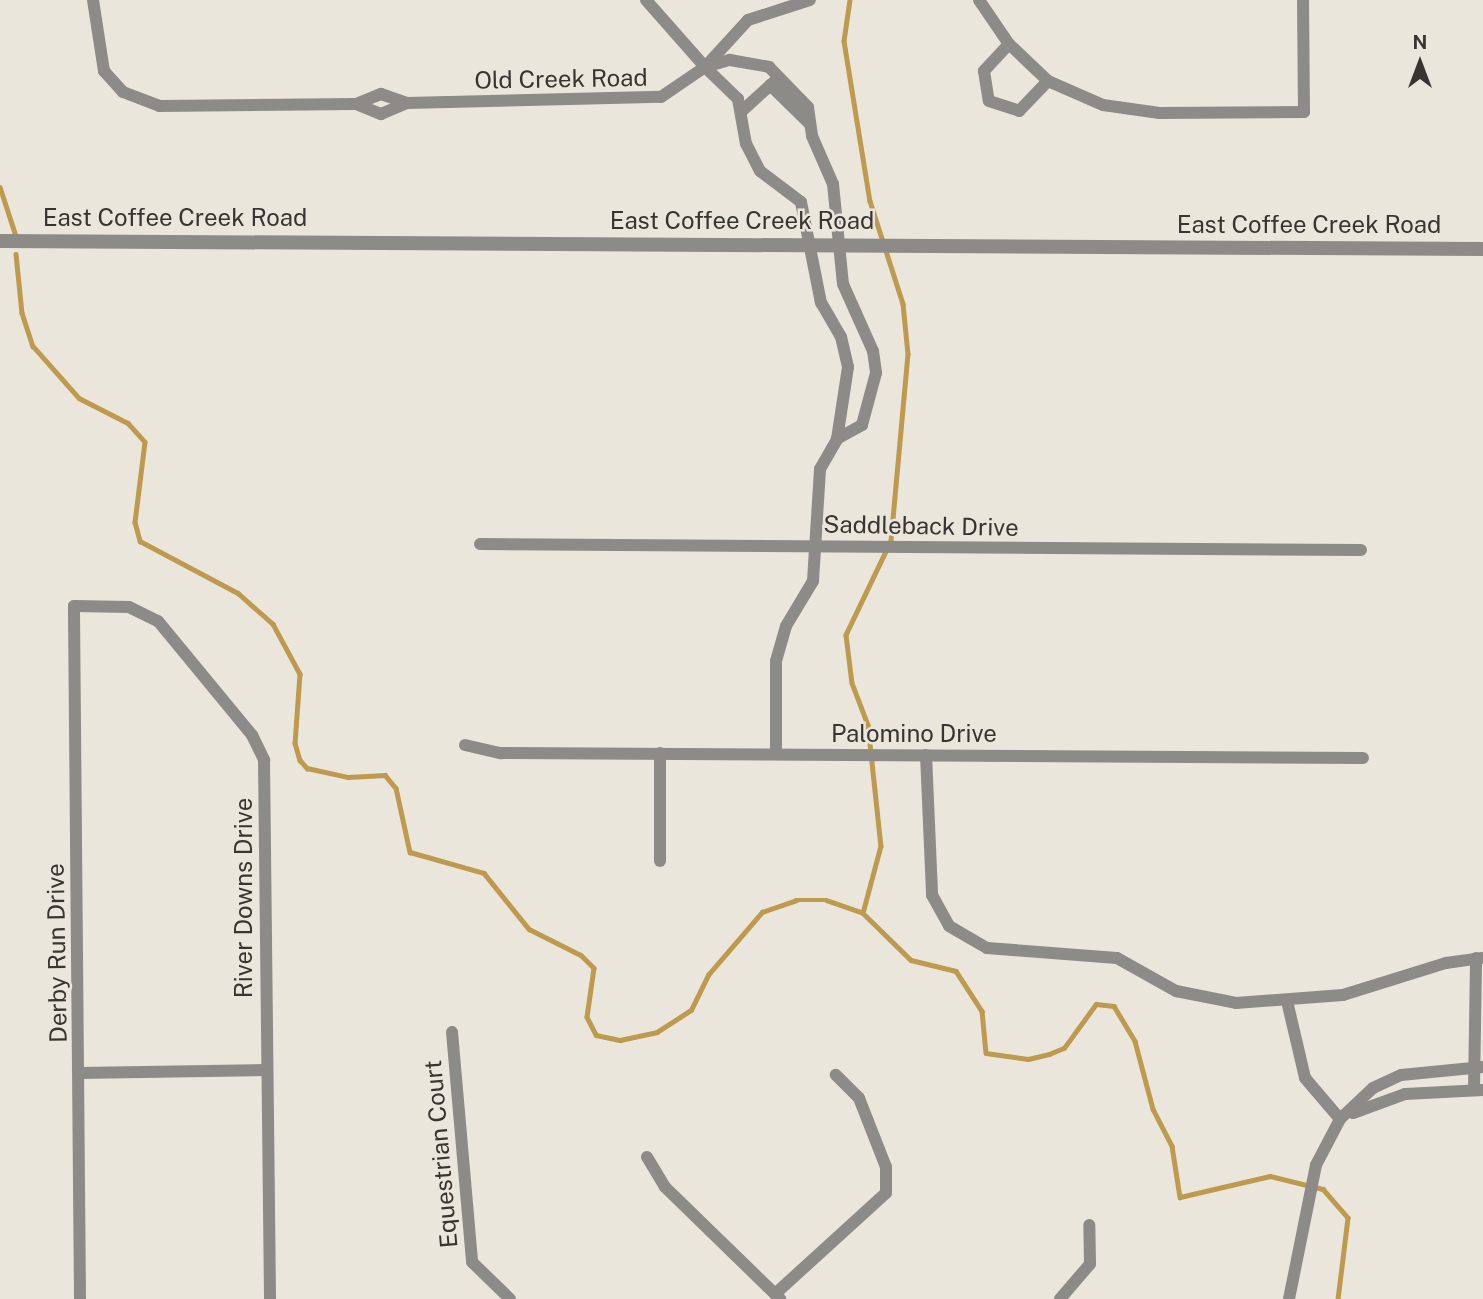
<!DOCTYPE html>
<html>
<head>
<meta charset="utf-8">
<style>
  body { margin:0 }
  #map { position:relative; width:1483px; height:1299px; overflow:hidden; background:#ebe6dc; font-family:"Public Sans",sans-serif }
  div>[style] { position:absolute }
  .stream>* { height:4.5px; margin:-2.25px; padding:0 2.25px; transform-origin:2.25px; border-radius:2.25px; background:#be9a4e }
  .minor>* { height:12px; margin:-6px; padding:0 6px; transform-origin:6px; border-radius:6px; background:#8d8b87 }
  .tertiary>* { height:14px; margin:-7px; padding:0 7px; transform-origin:7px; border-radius:7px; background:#8d8b87 }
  span { translate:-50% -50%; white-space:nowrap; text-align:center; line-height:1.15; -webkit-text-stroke:5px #ebe6dc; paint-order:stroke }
  .street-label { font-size:24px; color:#373531 }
  .north { position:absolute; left:1385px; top:28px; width:70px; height:70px; -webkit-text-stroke:5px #ebe6dc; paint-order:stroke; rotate:0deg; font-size:19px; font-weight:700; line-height:28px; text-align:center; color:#373531 }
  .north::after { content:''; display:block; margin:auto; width:24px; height:32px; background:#373531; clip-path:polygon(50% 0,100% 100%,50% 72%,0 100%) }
</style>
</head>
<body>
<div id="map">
  <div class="stream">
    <i style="left:850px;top:0;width:41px;rotate:98.3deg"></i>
    <i style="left:844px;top:41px;width:162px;rotate:80.8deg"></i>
    <i style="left:870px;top:201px;width:108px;rotate:72.2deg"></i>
    <i style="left:903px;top:304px;width:50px;rotate:84.3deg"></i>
    <i style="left:908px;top:354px;width:188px;rotate:95.2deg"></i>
    <i style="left:891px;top:541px;width:104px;rotate:115.6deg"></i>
    <i style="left:846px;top:635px;width:48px;rotate:82.9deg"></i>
    <i style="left:852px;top:683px;width:45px;rotate:69.1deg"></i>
    <i style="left:868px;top:725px;width:122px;rotate:83.9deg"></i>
    <i style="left:881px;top:846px;width:69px;rotate:105deg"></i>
    <i style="left:0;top:187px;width:48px;rotate:71.9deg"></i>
    <i style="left:16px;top:254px;width:59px;rotate:84.2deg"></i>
    <i style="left:22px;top:313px;width:35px;rotate:72deg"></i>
    <i style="left:33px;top:346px;width:69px;rotate:48.5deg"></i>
    <i style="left:79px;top:398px;width:55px;rotate:27deg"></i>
    <i style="left:128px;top:423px;width:25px;rotate:48deg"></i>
    <i style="left:145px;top:442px;width:81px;rotate:97.1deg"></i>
    <i style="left:135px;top:522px;width:20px;rotate:75deg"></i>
    <i style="left:140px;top:541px;width:111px;rotate:28deg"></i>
    <i style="left:238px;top:593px;width:47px;rotate:41.5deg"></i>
    <i style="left:273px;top:624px;width:57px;rotate:61.6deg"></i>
    <i style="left:300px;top:674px;width:69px;rotate:94.1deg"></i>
    <i style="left:295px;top:743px;width:18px;rotate:74deg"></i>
    <i style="left:300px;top:760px;width:11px;rotate:49deg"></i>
    <i style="left:307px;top:768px;width:42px;rotate:12.4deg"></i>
    <i style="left:348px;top:777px;width:37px;rotate:-3deg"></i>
    <i style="left:385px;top:775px;width:17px;rotate:50deg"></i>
    <i style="left:396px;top:788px;width:66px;rotate:77.7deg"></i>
    <i style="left:410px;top:852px;width:77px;rotate:15.8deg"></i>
    <i style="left:484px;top:873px;width:72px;rotate:51.2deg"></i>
    <i style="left:529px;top:929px;width:58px;rotate:26.6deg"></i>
    <i style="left:581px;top:955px;width:18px;rotate:45deg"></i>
    <i style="left:594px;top:968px;width:49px;rotate:98.1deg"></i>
    <i style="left:587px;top:1017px;width:20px;rotate:63deg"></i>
    <i style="left:596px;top:1035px;width:25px;rotate:12deg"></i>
    <i style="left:620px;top:1040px;width:38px;rotate:-12deg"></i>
    <i style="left:657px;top:1032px;width:40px;rotate:-32.9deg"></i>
    <i style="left:691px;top:1010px;width:39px;rotate:-64deg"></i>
    <i style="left:708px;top:975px;width:83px;rotate:-49.4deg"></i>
    <i style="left:762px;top:912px;width:36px;rotate:-19deg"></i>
    <i style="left:796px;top:900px;width:30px"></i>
    <i style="left:826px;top:900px;width:39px;rotate:19deg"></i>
    <i style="left:863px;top:913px;width:67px;rotate:44.4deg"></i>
    <i style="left:911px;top:960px;width:46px;rotate:13.7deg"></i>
    <i style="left:956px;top:971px;width:48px;rotate:57deg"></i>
    <i style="left:982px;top:1011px;width:42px;rotate:84.6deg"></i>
    <i style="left:986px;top:1053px;width:42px;rotate:8.1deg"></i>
    <i style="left:1028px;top:1059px;width:22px;rotate:-13deg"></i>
    <i style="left:1049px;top:1054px;width:16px;rotate:-22deg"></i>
    <i style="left:1064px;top:1048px;width:54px;rotate:-54deg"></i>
    <i style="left:1096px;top:1004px;width:18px;rotate:6deg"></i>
    <i style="left:1114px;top:1006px;width:41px;rotate:59deg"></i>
    <i style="left:1135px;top:1041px;width:70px;rotate:75.2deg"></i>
    <i style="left:1153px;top:1109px;width:42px;rotate:62.8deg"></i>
    <i style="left:1172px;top:1146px;width:52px;rotate:81.1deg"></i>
    <i style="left:1180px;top:1197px;width:92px;rotate:-13.1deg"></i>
    <i style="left:1270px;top:1176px;width:55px;rotate:13.8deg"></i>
    <i style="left:1323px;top:1189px;width:38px;rotate:49deg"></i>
    <i style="left:1348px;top:1218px;width:82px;rotate:97deg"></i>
  </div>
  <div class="minor">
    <i style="left:93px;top:0;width:72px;rotate:81.2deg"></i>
    <i style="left:104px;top:71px;width:28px;rotate:48deg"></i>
    <i style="left:123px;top:92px;width:39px;rotate:21deg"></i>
    <i style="left:159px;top:106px;width:197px;rotate:-0.6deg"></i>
    <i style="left:356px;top:104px;width:27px;rotate:-22deg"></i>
    <i style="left:381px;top:94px;width:28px;rotate:19deg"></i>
    <i style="left:407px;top:103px;width:254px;rotate:-1.4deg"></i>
    <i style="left:661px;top:97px;width:53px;rotate:-34.3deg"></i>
    <i style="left:705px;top:67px;width:64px;rotate:-47.5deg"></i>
    <i style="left:748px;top:20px;width:65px;rotate:-17.9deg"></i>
    <i style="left:646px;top:0;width:89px;rotate:48.6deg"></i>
    <i style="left:979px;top:0;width:53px;rotate:55.7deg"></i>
    <i style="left:1009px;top:44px;width:54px;rotate:43.5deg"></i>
    <i style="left:1048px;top:81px;width:60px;rotate:23.6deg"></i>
    <i style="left:1103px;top:105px;width:57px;rotate:8.1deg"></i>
    <i style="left:1159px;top:113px;width:145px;rotate:-0.4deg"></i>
    <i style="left:1304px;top:112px;width:112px;rotate:-90.5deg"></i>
    <i style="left:1009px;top:44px;width:37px;rotate:133deg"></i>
    <i style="left:984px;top:71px;width:30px;rotate:81deg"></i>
    <i style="left:989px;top:101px;width:32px;rotate:18deg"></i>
    <i style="left:1019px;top:111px;width:42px;rotate:-46deg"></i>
    <i style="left:770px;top:85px;width:56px;rotate:44.3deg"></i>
    <i style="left:356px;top:104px;width:27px;rotate:22deg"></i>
    <i style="left:381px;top:114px;width:28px;rotate:-23deg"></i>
    <i style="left:743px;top:110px;width:43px;rotate:-42.2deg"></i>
    <i style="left:480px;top:544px;width:881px;rotate:0.39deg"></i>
    <i style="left:465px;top:745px;width:37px;rotate:13deg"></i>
    <i style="left:501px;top:753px;width:862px;rotate:0.33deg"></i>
    <i style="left:776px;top:754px;width:93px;rotate:-90deg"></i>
    <i style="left:776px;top:661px;width:36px;rotate:-74deg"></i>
    <i style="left:786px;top:626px;width:52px;rotate:-59deg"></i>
    <i style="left:813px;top:581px;width:112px;rotate:-86.4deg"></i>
    <i style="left:820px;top:469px;width:34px;rotate:-60deg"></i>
    <i style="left:837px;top:439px;width:73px;rotate:-81.3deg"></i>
    <i style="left:848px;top:367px;width:31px;rotate:-103deg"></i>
    <i style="left:841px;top:337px;width:39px;rotate:-120deg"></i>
    <i style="left:821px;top:303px;width:103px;rotate:-101.2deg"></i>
    <i style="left:801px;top:202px;width:51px;rotate:-142.9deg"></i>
    <i style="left:760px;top:171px;width:30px;rotate:-117deg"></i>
    <i style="left:746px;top:144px;width:46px;rotate:-100.1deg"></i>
    <i style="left:738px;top:99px;width:46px;rotate:-135.9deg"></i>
    <i style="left:705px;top:67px;width:26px;rotate:-16deg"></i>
    <i style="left:730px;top:60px;width:40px;rotate:10deg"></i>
    <i style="left:769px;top:67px;width:56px;rotate:45.7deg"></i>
    <i style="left:808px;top:107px;width:29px;rotate:82deg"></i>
    <i style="left:812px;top:136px;width:52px;rotate:66.4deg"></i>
    <i style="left:833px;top:184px;width:100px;rotate:84.3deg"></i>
    <i style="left:843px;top:284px;width:73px;rotate:65.9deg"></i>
    <i style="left:873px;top:351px;width:22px;rotate:82deg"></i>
    <i style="left:876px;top:373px;width:54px;rotate:105.1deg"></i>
    <i style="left:862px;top:425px;width:29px;rotate:151deg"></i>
    <i style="left:926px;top:755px;width:140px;rotate:87.5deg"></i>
    <i style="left:932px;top:895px;width:35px;rotate:61deg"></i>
    <i style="left:949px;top:926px;width:44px;rotate:30.1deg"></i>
    <i style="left:987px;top:948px;width:130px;rotate:4.4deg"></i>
    <i style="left:1117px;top:958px;width:68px;rotate:29.2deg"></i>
    <i style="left:1176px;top:991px;width:61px;rotate:11.3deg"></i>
    <i style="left:1236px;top:1003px;width:107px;rotate:-4.3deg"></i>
    <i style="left:1343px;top:995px;width:108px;rotate:-17.3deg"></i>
    <i style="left:1446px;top:963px;width:37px;rotate:-8deg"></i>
    <i style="left:660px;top:861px;width:108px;rotate:-90deg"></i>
    <i style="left:1287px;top:1001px;width:79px;rotate:76.8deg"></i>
    <i style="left:1305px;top:1078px;width:54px;rotate:49.5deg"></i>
    <i style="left:452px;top:1032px;width:231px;rotate:85deg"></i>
    <i style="left:472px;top:1262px;width:53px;rotate:44.2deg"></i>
    <i style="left:79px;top:1073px;width:187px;rotate:-0.9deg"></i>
    <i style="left:1474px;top:1090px;width:132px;rotate:-89.1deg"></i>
    <i style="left:1353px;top:1113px;width:55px;rotate:-20.1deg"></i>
    <i style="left:1405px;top:1094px;width:78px;rotate:-2.9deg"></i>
    <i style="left:647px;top:1157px;width:35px;rotate:59deg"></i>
    <i style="left:665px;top:1187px;width:161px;rotate:44.2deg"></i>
    <i style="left:775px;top:1294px;width:150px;rotate:-42.3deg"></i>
    <i style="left:886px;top:1193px;width:26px;rotate:-90deg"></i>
    <i style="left:886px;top:1167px;width:74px;rotate:-111.4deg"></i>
    <i style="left:859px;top:1098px;width:33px;rotate:-135deg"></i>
    <i style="left:80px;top:1299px;width:693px;rotate:-90.5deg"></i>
    <i style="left:74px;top:606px;width:55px;rotate:1deg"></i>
    <i style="left:129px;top:607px;width:32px;rotate:26deg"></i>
    <i style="left:158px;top:621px;width:148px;rotate:50.5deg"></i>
    <i style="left:252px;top:735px;width:28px;rotate:64deg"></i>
    <i style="left:264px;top:760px;width:539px;rotate:89.36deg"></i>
    <i style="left:1060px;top:1299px;width:46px;rotate:-49.4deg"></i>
    <i style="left:1090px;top:1264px;width:39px;rotate:-91deg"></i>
    <i style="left:1289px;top:1299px;width:137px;rotate:-78.6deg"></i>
    <i style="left:1316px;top:1165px;width:52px;rotate:-62.4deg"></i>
    <i style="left:1340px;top:1119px;width:45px;rotate:-43.2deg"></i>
    <i style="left:1373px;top:1088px;width:31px;rotate:-25deg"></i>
    <i style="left:1401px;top:1075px;width:82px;rotate:-5.6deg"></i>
  </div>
  <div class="tertiary">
    <i style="left:0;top:241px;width:1483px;rotate:0.31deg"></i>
  </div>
  <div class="street-label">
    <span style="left:561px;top:79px;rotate:-1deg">Old Creek Road</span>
    <span style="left:175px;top:218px">East Coffee Creek Road</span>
    <span style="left:742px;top:221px">East Coffee Creek Road</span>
    <span style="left:1309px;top:225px">East Coffee Creek Road</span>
    <span style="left:921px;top:526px;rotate:1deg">Saddleback Drive</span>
    <span style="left:914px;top:734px">Palomino Drive</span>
    <span style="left:244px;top:898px;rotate:-90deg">River Downs Drive</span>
    <span style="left:57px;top:953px;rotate:-91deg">Derby Run Drive</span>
    <span style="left:441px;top:1154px;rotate:-95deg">Equestrian Court</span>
  </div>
  <div class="north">N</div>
</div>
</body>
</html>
